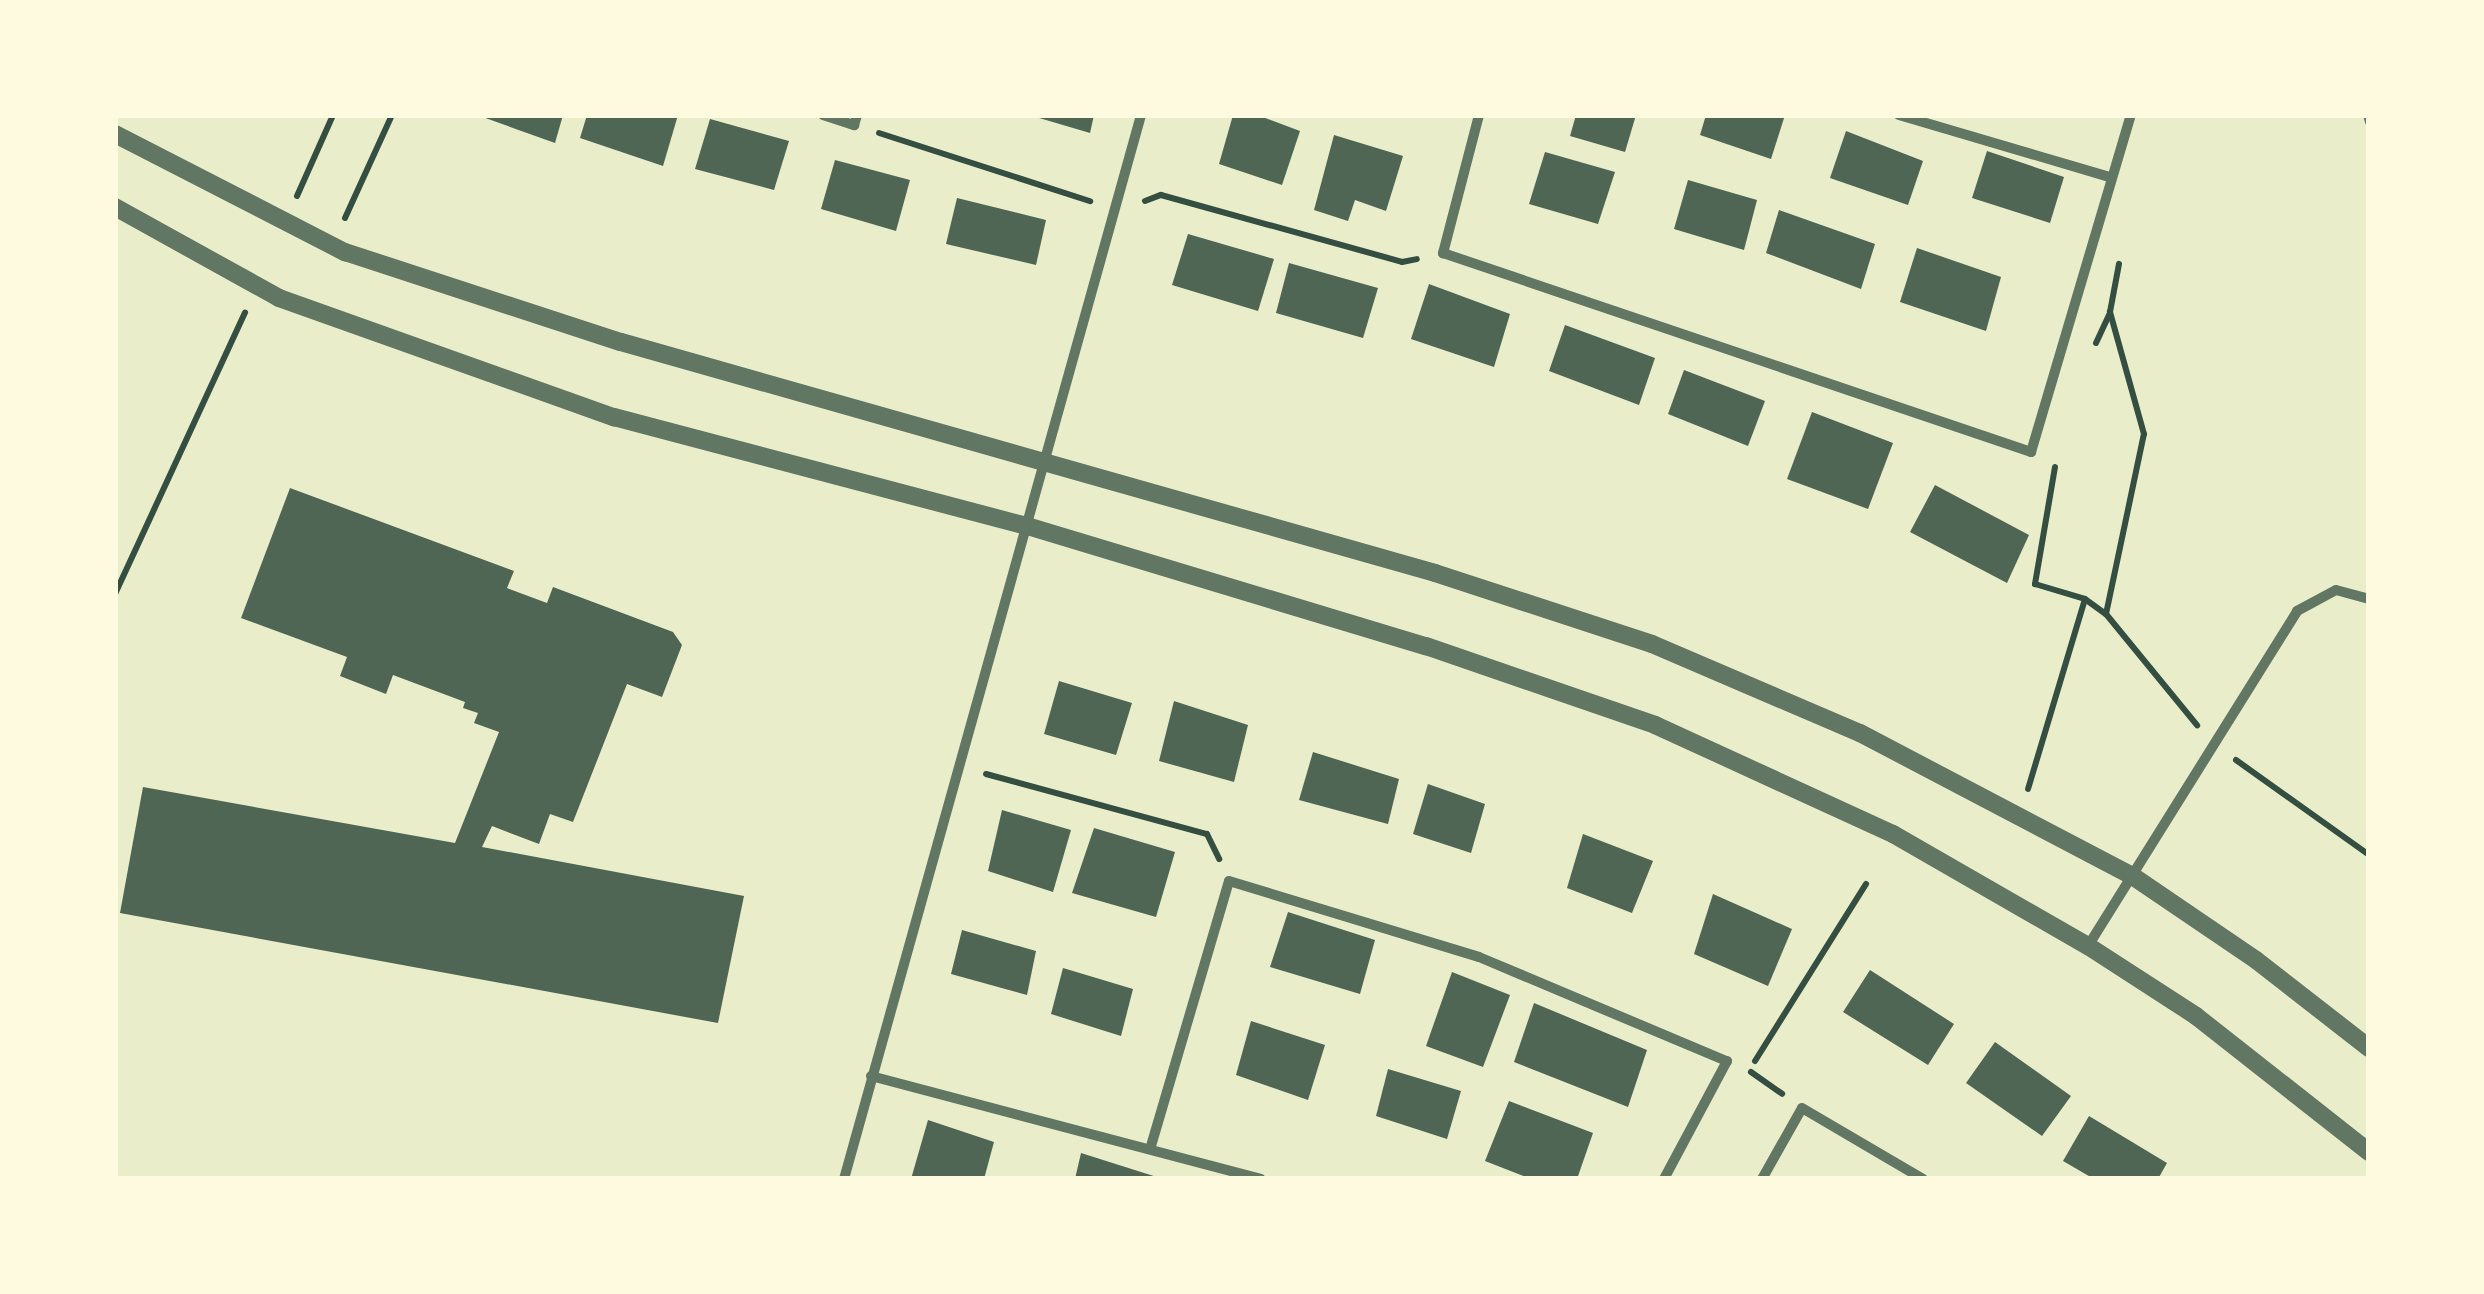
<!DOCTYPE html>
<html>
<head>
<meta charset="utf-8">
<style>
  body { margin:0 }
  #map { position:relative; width:2484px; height:1294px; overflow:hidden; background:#e9edc9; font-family:Bitter,serif }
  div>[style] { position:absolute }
  .building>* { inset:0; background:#4f6655 }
  .path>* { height:6px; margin:-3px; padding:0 3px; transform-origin:3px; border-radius:3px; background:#344e41 }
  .service>* { height:8px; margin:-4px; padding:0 4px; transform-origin:4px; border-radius:4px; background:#617663 }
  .minor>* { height:10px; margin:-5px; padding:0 5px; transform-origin:5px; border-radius:5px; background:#617663 }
  .tertiary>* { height:18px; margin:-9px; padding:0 9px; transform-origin:9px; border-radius:9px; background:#617663 }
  span { translate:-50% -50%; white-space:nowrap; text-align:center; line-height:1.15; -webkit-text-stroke:10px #fefae0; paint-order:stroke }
  .frame { position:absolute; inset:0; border:118px solid #fefae0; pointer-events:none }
</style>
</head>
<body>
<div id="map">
  <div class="building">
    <i style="clip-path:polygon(477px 115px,563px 115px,555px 143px)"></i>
    <i style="clip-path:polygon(587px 115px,678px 115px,663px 166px,580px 138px)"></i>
    <i style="clip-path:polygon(1029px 115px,1094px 115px,1090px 133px)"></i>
    <i style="clip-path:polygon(1233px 115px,1257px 115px,1300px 131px,1282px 185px,1219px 164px)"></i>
    <i style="clip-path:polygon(1576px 115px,1636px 115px,1625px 152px,1570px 136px)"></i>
    <i style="clip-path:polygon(1706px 115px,1785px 115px,1771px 159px,1700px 135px)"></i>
    <i style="clip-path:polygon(710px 119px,789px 141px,774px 190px,695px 169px)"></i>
    <i style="clip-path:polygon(1846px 131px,1923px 161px,1908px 205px,1830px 178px)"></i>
    <i style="clip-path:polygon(1334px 135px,1403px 156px,1386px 211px,1355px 200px,1348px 221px,1314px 210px)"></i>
    <i style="clip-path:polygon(1987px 151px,2064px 177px,2050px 223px,1972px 198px)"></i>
    <i style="clip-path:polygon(1545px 152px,1615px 172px,1598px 224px,1529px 204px)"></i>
    <i style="clip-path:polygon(835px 160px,910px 180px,896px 231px,821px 209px)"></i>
    <i style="clip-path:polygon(1688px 180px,1757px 200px,1744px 250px,1674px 229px)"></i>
    <i style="clip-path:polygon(957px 198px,1046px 220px,1036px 265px,946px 244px)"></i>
    <i style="clip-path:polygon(1779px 210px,1875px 244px,1861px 289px,1766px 253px)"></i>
    <i style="clip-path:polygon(1188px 234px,1274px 259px,1258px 311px,1172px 285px)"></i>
    <i style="clip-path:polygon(1917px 248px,2001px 277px,1986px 331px,1900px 302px)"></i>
    <i style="clip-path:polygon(1289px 263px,1378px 288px,1363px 338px,1276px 313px)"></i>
    <i style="clip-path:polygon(1429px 284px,1510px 314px,1494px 367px,1411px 339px)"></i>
    <i style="clip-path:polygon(1565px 325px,1655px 358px,1639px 405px,1549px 371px)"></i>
    <i style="clip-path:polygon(1684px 370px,1765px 401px,1748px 446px,1668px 414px)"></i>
    <i style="clip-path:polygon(1812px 412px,1893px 443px,1868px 509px,1787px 479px)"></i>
    <i style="clip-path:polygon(1935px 485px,2029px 535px,2007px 583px,1910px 532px)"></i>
    <i style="clip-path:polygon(290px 488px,514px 571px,507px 588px,547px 603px,553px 587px,673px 632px,682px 645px,662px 697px,627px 684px,573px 822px,550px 814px,539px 844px,492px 826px,482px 847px,744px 896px,718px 1023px,120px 913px,143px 787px,455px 843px,499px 732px,474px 723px,478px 713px,463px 708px,465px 702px,393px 675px,386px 694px,340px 676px,347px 657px,241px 618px)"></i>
    <i style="clip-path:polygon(1059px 681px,1132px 703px,1116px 755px,1044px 734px)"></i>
    <i style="clip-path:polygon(1174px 701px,1248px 725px,1234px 782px,1159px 761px)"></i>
    <i style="clip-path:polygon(1313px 752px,1399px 779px,1388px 824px,1299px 800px)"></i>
    <i style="clip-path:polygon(1428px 784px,1485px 804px,1471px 853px,1413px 834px)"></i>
    <i style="clip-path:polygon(1002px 810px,1071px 830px,1053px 892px,988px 871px)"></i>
    <i style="clip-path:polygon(1094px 828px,1175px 852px,1156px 917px,1072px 893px)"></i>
    <i style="clip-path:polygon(1583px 834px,1653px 861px,1632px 913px,1567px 888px)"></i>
    <i style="clip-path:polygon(1713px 894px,1792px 929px,1768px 986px,1694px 954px)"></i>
    <i style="clip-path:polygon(1288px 912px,1375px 940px,1360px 994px,1270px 967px)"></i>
    <i style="clip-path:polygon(962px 930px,1036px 951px,1027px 995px,951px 974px)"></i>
    <i style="clip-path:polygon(1063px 968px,1133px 989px,1121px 1036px,1051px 1014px)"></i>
    <i style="clip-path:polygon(1870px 970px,1954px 1024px,1928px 1065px,1843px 1012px)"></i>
    <i style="clip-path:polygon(1452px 972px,1510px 995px,1483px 1067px,1426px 1046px)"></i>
    <i style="clip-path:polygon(1534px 1003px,1647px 1050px,1628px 1107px,1514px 1062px)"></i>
    <i style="clip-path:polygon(1251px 1021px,1325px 1045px,1308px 1100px,1236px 1075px)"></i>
    <i style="clip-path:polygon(1995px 1042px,2071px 1096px,2042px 1136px,1966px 1083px)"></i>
    <i style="clip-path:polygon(1388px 1069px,1461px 1091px,1447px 1139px,1376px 1116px)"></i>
    <i style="clip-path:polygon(1509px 1101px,1593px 1133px,1577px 1179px,1531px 1179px,1485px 1161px)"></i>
    <i style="clip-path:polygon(2089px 1116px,2167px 1163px,2158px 1179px,2094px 1179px,2063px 1161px)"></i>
    <i style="clip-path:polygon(928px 1120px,994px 1142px,984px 1179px,911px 1179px)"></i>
    <i style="clip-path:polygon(1081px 1153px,1160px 1178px,1160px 1179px,1075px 1179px)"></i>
  </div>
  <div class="path">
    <i style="left:879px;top:133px;width:222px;rotate:17.9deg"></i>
    <i style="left:297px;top:196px;width:89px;rotate:-66deg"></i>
    <i style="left:1145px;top:201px;width:17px;rotate:-21deg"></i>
    <i style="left:1161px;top:195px;width:250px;rotate:15.5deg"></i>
    <i style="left:1402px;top:262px;width:15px;rotate:-11deg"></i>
    <i style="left:345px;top:218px;width:113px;rotate:-65.5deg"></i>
    <i style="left:2096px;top:343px;width:33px;rotate:-65deg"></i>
    <i style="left:2055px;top:467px;width:119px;rotate:99.7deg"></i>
    <i style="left:2035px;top:584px;width:52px;rotate:16.7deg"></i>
    <i style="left:115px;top:594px;width:310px;rotate:-65.2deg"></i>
    <i style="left:2106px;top:614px;width:184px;rotate:-78.1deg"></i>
    <i style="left:2144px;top:434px;width:127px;rotate:-105.6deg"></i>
    <i style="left:2110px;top:312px;width:49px;rotate:-79.4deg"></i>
    <i style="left:2236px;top:760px;width:163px;rotate:35.5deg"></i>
    <i style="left:986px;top:774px;width:229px;rotate:15.2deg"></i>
    <i style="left:1207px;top:834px;width:28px;rotate:64deg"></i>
    <i style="left:2028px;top:789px;width:198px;rotate:-73.3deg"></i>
    <i style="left:2085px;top:599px;width:26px;rotate:36deg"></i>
    <i style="left:2106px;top:614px;width:144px;rotate:50.7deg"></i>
    <i style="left:1755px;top:1061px;width:209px;rotate:-57.9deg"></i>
    <i style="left:1751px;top:1072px;width:38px;rotate:35deg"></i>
  </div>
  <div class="service">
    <i style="left:2367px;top:115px;width:7px;rotate:74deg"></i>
  </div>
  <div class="minor">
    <i style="left:823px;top:115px;width:33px;rotate:18deg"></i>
    <i style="left:854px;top:125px;width:10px;rotate:-73deg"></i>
    <i style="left:1479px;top:115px;width:143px;rotate:104.6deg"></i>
    <i style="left:1443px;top:253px;width:621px;rotate:18.7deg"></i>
    <i style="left:2031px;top:452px;width:352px;rotate:-73.5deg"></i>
    <i style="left:1899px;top:115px;width:219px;rotate:16.4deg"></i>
    <i style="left:2088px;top:946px;width:395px;rotate:-58deg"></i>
    <i style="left:2297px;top:611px;width:44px;rotate:-28.3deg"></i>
    <i style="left:2336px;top:590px;width:34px;rotate:15deg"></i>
    <i style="left:871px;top:1076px;width:403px;rotate:14.8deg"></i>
    <i style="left:1151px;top:1146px;width:276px;rotate:-73.6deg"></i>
    <i style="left:1229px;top:881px;width:261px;rotate:16.9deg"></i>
    <i style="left:1479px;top:957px;width:269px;rotate:22.8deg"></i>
    <i style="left:1727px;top:1061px;width:134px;rotate:118.1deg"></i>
    <i style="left:844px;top:1179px;width:1105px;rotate:-74.4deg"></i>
    <i style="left:1762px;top:1179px;width:81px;rotate:-60.6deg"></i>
    <i style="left:1802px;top:1108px;width:140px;rotate:30.4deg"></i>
  </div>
  <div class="tertiary">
    <i style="left:115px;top:134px;width:259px;rotate:27.2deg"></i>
    <i style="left:345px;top:252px;width:290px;rotate:18.1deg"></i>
    <i style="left:621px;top:342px;width:846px;rotate:15.84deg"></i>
    <i style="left:1435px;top:573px;width:228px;rotate:18.1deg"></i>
    <i style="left:1652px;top:644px;width:226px;rotate:23.2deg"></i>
    <i style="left:1860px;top:733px;width:306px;rotate:27.7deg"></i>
    <i style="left:2131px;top:875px;width:151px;rotate:34.2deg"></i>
    <i style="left:2256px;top:960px;width:143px;rotate:37.9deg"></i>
    <i style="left:115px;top:207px;width:188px;rotate:29deg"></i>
    <i style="left:279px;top:298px;width:356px;rotate:19.6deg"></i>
    <i style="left:614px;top:417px;width:424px;rotate:14.8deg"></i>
    <i style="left:1024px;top:525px;width:420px;rotate:16.8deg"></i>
    <i style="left:1426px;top:646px;width:242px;rotate:19deg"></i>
    <i style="left:1655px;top:725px;width:262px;rotate:24.6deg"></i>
    <i style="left:1893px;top:834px;width:225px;rotate:29.9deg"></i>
    <i style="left:2088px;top:946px;width:129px;rotate:32.9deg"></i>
    <i style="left:2196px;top:1016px;width:220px;rotate:38.2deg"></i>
  </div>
  <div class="frame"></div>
</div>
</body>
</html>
